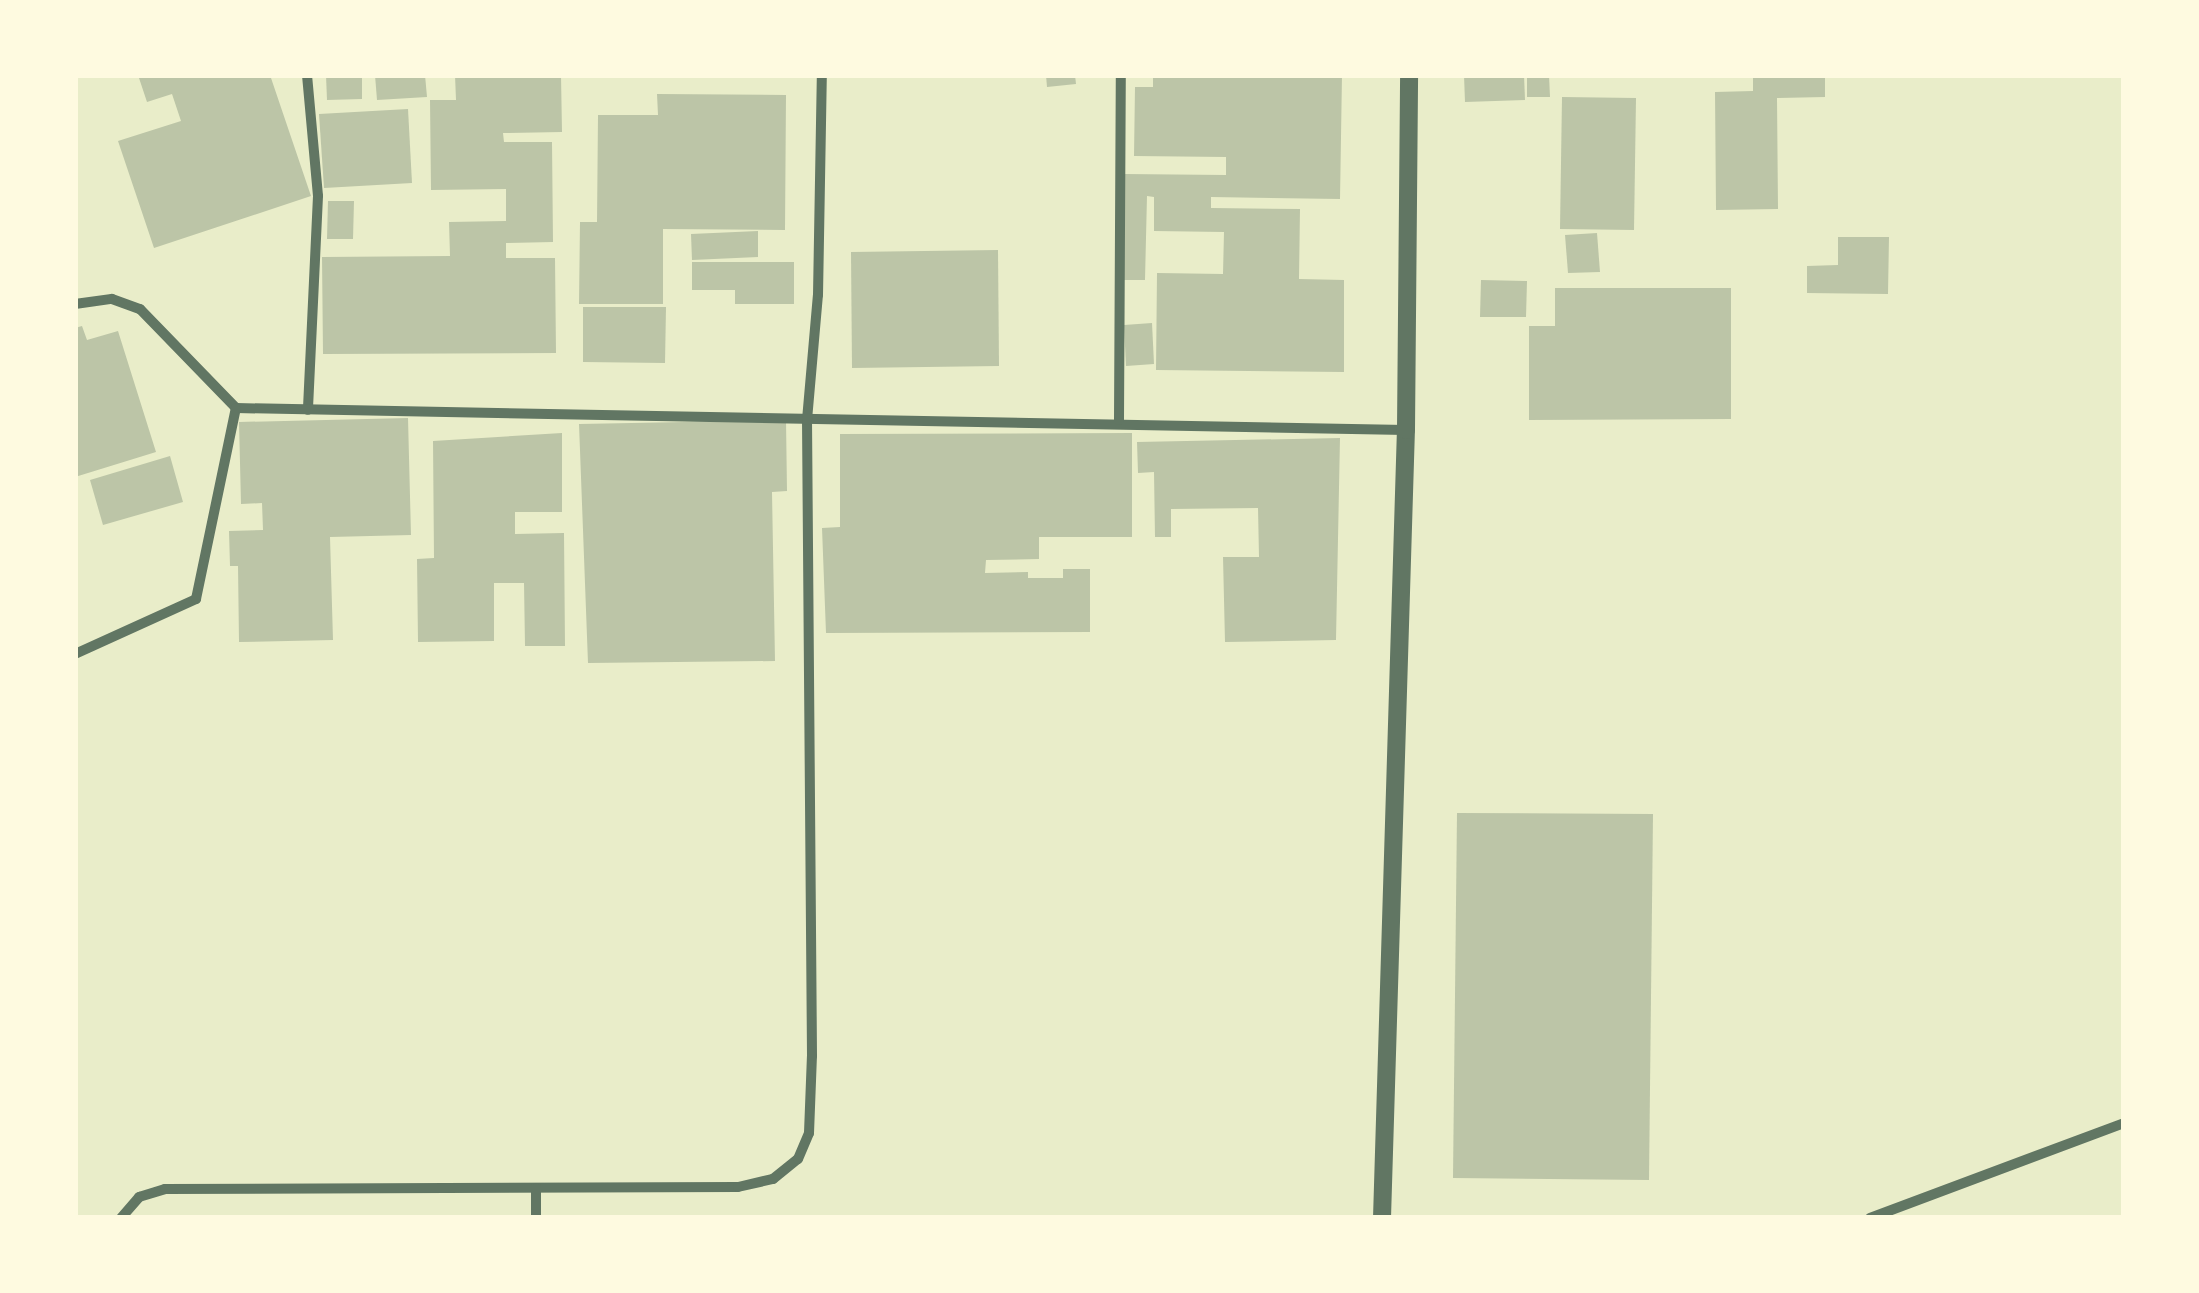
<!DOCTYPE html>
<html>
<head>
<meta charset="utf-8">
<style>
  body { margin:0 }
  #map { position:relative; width:2199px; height:1293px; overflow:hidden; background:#e9edc9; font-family:Cabin,sans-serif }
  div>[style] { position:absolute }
  .building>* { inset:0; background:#bcc5a7 }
  .minor>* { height:10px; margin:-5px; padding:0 5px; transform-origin:5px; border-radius:5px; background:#617663 }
  .tertiary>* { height:18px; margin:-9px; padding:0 9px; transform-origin:9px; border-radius:9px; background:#617663 }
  span { translate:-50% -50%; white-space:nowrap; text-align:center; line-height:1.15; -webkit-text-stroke:8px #fefae0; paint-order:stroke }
  .frame { position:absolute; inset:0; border:78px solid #fefae0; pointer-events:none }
</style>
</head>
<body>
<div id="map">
  <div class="building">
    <i style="clip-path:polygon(138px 75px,270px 75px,311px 196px,154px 248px,118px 141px,181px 121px,172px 94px,147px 102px)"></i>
    <i style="clip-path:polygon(326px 75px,362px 75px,362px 99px,327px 100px)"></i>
    <i style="clip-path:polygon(375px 75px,425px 75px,427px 97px,377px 100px)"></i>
    <i style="clip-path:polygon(455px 75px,561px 75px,562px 132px,503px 133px,504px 142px,552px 142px,553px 242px,506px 243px,506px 258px,555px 258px,556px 353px,323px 354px,322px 257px,450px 256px,449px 222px,506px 221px,506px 189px,431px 190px,430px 100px,456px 100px)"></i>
    <i style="clip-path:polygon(1046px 75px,1075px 75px,1076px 84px,1047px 87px)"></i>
    <i style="clip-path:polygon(1153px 75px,1342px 75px,1340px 199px,1211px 197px,1211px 208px,1300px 209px,1299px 279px,1344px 280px,1344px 372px,1156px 370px,1157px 273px,1223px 274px,1224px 232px,1154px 231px,1154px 197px,1147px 196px,1145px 280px,1123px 280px,1124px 174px,1226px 175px,1226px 157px,1134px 156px,1135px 87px,1153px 87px)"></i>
    <i style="clip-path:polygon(1464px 75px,1524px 75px,1525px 100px,1465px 102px)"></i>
    <i style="clip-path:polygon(1527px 75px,1549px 75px,1550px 97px,1527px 97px)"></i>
    <i style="clip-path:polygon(1753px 75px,1825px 75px,1825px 97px,1777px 98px,1778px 209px,1716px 210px,1715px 92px,1753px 91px)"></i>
    <i style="clip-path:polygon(657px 94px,786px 95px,785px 230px,663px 229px,663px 304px,579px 304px,580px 222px,597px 222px,598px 115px,658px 115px)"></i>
    <i style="clip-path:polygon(1562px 97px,1636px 98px,1634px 230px,1560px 229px)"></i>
    <i style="clip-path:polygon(408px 109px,412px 183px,324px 188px,319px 114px)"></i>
    <i style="clip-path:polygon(328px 201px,354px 201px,353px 239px,327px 239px)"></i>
    <i style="clip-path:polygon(758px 231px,758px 257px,692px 260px,691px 234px)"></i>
    <i style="clip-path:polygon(1597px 233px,1600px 272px,1568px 273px,1565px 235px)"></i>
    <i style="clip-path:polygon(1838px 237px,1889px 237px,1888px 294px,1807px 293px,1807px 266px,1838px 265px)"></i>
    <i style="clip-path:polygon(998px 250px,999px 366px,852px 368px,851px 252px)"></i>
    <i style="clip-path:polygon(692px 262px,794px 262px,794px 304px,735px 304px,735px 290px,692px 290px)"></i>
    <i style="clip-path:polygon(1481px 280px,1527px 281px,1526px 317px,1480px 317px)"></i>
    <i style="clip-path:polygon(1555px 288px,1731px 288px,1731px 419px,1529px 420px,1529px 326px,1555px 326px)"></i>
    <i style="clip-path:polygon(583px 307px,666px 307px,665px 363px,583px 362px)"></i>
    <i style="clip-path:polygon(1152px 323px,1154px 364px,1126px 366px,1124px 325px)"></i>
    <i style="clip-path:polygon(82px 326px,87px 340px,118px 331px,156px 452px,75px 477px,75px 328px)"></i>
    <i style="clip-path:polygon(408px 418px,411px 535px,330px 537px,333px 640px,239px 642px,238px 566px,230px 566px,229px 531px,263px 530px,262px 503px,241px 504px,239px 422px)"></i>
    <i style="clip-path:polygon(786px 420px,787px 491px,772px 492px,775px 661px,588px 663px,579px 424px)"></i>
    <i style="clip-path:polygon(562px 433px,562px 512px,515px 512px,515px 534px,564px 533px,565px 646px,525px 646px,524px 583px,494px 583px,494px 641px,418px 642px,417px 559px,434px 558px,433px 441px)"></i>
    <i style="clip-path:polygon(1132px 433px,1132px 537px,1039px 537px,1039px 559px,986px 560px,985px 573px,1028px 572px,1028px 578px,1063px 578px,1063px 569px,1090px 569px,1090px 632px,826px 633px,822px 528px,840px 527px,840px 434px)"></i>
    <i style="clip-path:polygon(1340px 438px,1336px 640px,1225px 642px,1223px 557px,1259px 557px,1258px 508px,1171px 509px,1171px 537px,1155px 537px,1154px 472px,1138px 473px,1137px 442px)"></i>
    <i style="clip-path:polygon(170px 456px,183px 502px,103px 525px,90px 480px)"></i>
    <i style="clip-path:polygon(1457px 813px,1653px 814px,1649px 1180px,1453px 1178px)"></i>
  </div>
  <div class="minor">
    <i style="left:307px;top:75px;width:121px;rotate:84.8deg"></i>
    <i style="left:318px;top:196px;width:214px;rotate:92.7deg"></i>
    <i style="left:75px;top:304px;width:37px;rotate:-8deg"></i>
    <i style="left:112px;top:299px;width:30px;rotate:20deg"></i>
    <i style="left:140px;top:309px;width:138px;rotate:45.9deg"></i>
    <i style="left:236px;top:408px;width:1170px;rotate:1.08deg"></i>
    <i style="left:1119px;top:420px;width:345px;rotate:-89.7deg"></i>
    <i style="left:75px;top:654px;width:133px;rotate:-24.4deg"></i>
    <i style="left:196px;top:599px;width:195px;rotate:-78.2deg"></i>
    <i style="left:121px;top:1218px;width:28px;rotate:-49deg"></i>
    <i style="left:139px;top:1197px;width:27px;rotate:-17deg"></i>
    <i style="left:165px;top:1189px;width:573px;rotate:-0.2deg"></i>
    <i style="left:738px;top:1187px;width:36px;rotate:-13deg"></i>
    <i style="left:773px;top:1179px;width:32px;rotate:-39deg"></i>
    <i style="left:798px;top:1159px;width:28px;rotate:-67deg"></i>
    <i style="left:809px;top:1133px;width:77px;rotate:-87.8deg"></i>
    <i style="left:812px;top:1056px;width:636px;rotate:-90.45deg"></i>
    <i style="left:807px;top:420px;width:125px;rotate:-85deg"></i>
    <i style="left:818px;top:295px;width:220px;rotate:-89deg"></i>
    <i style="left:536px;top:1218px;width:30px;rotate:-90deg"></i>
    <i style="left:1870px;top:1218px;width:271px;rotate:-20.5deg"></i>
  </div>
  <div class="tertiary">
    <i style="left:1382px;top:1218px;width:788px;rotate:-88.26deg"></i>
    <i style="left:1406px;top:430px;width:355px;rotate:-89.5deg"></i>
  </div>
  <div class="frame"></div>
</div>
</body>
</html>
